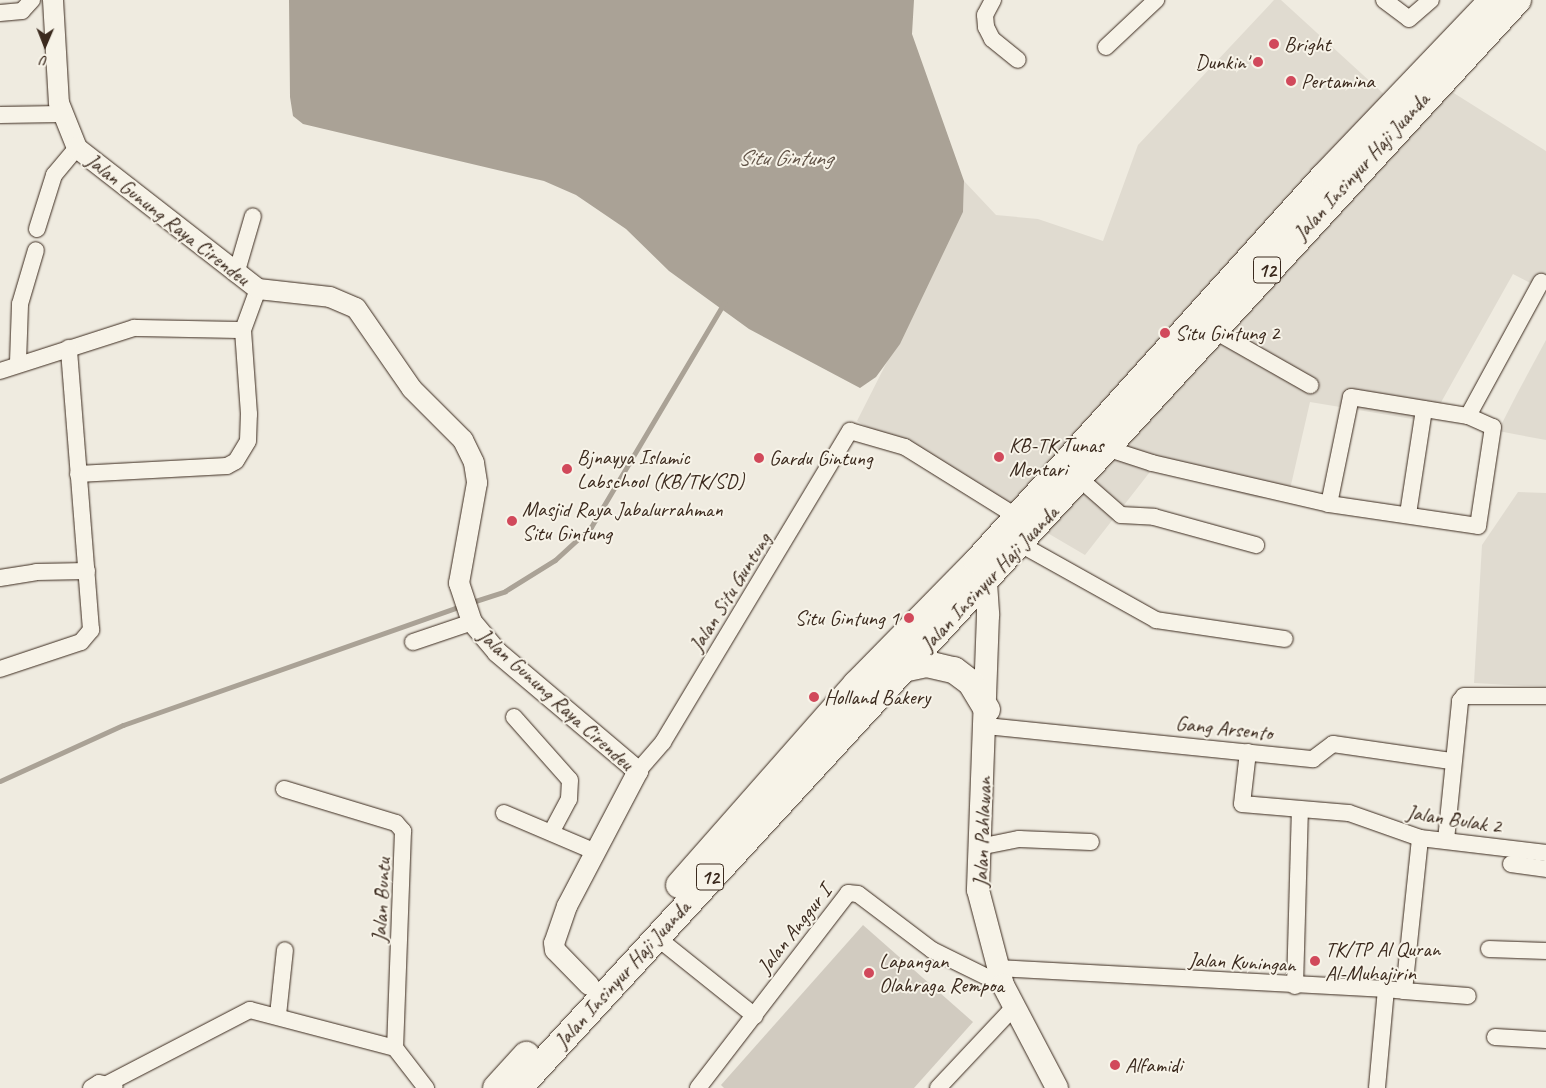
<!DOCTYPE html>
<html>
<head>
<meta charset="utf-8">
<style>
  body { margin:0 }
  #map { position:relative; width:1546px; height:1088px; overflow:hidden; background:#efebe0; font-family:Caveat,sans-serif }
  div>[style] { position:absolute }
  .built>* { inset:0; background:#e0dbd0 }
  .green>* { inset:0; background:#d1cbc0 }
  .water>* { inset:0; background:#aaa296 }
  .stream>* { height:5px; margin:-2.5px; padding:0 2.5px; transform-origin:2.5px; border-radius:2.5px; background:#aaa296 }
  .roads { filter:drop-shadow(0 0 1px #3b2a1e) drop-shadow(0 0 1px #3b2a1e) }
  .minor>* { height:16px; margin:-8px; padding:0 8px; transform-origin:8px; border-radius:8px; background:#f7f3e8 }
  .tertiary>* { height:20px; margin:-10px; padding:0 10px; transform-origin:10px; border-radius:10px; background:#f7f3e8 }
  .secondary>* { height:22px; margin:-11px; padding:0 11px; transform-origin:11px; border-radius:11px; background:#f7f3e8 }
  .trunk>* { height:26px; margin:-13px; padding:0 13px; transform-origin:13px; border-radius:13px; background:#f7f3e8 }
  .dots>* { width:14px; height:14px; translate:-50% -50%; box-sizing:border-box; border:2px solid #f7f3e8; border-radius:50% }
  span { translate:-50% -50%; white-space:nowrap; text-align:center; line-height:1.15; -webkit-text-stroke:4px #f7f3e8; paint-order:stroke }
  .shield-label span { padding:1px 4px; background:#f7f3e8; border:1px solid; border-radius:4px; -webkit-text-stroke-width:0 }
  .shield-label { font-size:20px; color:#3b2a1e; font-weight:700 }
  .poi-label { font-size:21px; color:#3b2a1e }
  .left { translate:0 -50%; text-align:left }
  .right { translate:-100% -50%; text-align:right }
  .street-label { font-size:21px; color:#3b2a1e }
  .water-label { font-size:22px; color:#625448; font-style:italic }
  .north { position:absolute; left:20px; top:20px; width:50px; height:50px; -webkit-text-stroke:4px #f7f3e8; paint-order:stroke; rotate:181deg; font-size:14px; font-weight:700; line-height:20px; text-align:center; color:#3b2a1e }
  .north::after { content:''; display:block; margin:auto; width:18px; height:22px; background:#3b2a1e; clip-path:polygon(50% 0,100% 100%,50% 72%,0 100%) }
</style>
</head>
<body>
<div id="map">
  <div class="built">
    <i style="clip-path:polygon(1274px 0,1281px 0,1386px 96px,1414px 68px,1546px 151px,1546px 291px,1513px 274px,1430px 422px,1310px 402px,1288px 498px,1256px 498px,1153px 468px,1085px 555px,857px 421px,963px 212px,964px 181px,996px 215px,1038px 219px,1103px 241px,1138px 145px)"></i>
    <i style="clip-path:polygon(1546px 340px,1546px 440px,1498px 431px,1518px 392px)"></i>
    <i style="clip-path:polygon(1518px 492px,1546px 493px,1546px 687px,1474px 683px,1482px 545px)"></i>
  </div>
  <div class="green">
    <i style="clip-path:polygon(863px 925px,973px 1022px,914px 1088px,724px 1088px,721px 1085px)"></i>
  </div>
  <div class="water">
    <i style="clip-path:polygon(289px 0,914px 0,912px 34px,964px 181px,963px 212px,900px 344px,876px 377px,860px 388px,749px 329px,669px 271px,626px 229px,576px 195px,544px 181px,303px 124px,293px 116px,290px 97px)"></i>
  </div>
  <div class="stream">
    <i style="left:469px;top:603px;width:38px;rotate:-18deg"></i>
    <i style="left:505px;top:591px;width:59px;rotate:-31.8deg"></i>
    <i style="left:555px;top:560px;width:49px;rotate:-42.5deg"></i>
    <i style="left:591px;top:527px;width:261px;rotate:-59.3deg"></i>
    <i style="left:0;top:781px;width:135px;rotate:-24.5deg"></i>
    <i style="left:123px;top:725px;width:358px;rotate:-19.4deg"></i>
  </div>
  <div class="roads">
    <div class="minor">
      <i style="left:993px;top:0;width:17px;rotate:118deg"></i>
      <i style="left:985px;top:15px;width:12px;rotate:85deg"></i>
      <i style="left:986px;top:27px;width:13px;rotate:63deg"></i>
      <i style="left:992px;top:39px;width:33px;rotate:39deg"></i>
      <i style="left:1384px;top:0;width:31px;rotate:37deg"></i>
      <i style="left:1409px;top:19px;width:29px;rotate:-41deg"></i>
      <i style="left:0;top:13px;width:22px;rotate:-5deg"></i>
      <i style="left:22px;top:11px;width:15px;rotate:-48deg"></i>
      <i style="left:1106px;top:47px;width:69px;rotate:-43.2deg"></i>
      <i style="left:0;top:115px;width:61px;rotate:-0.9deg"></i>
      <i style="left:37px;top:229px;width:57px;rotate:-72.5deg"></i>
      <i style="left:54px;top:175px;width:35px;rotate:-50deg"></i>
      <i style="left:236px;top:274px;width:60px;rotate:-73.7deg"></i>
      <i style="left:1213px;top:330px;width:112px;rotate:29.6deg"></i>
      <i style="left:18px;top:362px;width:58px;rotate:-88deg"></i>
      <i style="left:20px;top:304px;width:56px;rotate:-73.5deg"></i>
      <i style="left:0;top:371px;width:141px;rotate:-17.8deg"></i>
      <i style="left:134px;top:328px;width:109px;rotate:1.1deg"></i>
      <i style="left:1351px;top:397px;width:119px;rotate:9.2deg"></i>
      <i style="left:1468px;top:416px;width:27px;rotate:24deg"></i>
      <i style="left:1493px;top:427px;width:100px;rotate:98.6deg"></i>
      <i style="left:1478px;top:526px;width:151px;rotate:-171.6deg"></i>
      <i style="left:1329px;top:504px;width:109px;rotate:-78.4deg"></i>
      <i style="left:1468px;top:416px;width:153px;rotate:-61.4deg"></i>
      <i style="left:1109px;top:449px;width:45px;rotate:18deg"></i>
      <i style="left:1152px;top:463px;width:182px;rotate:13deg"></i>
      <i style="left:78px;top:474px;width:149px;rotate:-3.1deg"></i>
      <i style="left:227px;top:466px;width:10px;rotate:-29deg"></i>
      <i style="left:236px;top:461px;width:23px;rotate:-59deg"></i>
      <i style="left:248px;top:441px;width:27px;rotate:-88deg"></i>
      <i style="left:249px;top:414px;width:84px;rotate:-94.1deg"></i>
      <i style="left:243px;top:330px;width:44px;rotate:-69.9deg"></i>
      <i style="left:1081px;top:480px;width:53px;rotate:41.2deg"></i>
      <i style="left:1121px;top:515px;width:33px;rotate:3deg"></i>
      <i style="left:1154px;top:517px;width:106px;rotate:15.4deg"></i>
      <i style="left:1408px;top:514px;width:106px;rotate:-81.3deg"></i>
      <i style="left:1022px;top:545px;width:154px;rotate:29.2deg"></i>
      <i style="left:1156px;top:620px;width:130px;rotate:8.4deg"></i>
      <i style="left:0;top:578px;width:36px;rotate:-9deg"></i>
      <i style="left:36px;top:572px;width:51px;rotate:-1.1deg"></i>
      <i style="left:413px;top:642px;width:62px;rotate:-18.7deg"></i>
      <i style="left:0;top:669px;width:85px;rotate:-18.4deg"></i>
      <i style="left:81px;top:642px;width:16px;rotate:-50deg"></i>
      <i style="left:91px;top:630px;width:283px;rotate:-94.5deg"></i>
      <i style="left:514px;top:717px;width:84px;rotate:48.4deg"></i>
      <i style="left:570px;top:780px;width:19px;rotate:93deg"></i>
      <i style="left:569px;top:799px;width:38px;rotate:118deg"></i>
      <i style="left:986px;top:726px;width:329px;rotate:5.8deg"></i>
      <i style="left:1313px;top:759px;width:25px;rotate:-37deg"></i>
      <i style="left:1333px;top:744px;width:119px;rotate:8.2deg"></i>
      <i style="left:1248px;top:752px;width:52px;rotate:96.6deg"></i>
      <i style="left:1242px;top:804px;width:107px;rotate:4.8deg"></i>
      <i style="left:1349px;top:813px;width:75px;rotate:19.4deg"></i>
      <i style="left:1420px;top:838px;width:127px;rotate:6.8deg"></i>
      <i style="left:638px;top:771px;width:38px;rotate:-49deg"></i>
      <i style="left:663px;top:742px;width:363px;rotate:-59deg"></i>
      <i style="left:850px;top:431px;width:57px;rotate:16.2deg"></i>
      <i style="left:905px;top:447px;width:131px;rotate:31.9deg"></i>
      <i style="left:284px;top:789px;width:117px;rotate:16.9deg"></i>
      <i style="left:396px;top:823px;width:11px;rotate:49deg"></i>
      <i style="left:403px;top:831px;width:217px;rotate:92.1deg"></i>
      <i style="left:395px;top:1048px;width:51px;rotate:52.2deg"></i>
      <i style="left:504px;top:813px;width:100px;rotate:23deg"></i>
      <i style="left:1446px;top:840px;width:140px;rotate:-84.2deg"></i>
      <i style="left:1460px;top:701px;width:6px;rotate:-51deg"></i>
      <i style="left:1464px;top:696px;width:82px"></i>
      <i style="left:979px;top:847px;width:41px;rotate:-11.3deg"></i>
      <i style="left:1019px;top:839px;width:72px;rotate:2.4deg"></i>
      <i style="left:1511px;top:864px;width:35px;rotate:8deg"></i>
      <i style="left:655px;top:936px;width:128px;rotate:38.7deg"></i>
      <i style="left:1489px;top:949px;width:57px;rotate:2deg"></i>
      <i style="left:997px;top:968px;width:390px;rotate:3.1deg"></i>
      <i style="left:1386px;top:989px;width:99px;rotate:95.2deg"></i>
      <i style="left:1295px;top:986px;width:174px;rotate:-88.4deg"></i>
      <i style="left:1386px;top:989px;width:18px;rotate:6deg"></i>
      <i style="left:1404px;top:991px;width:154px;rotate:-84deg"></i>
      <i style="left:1404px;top:991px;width:64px;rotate:4.5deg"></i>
      <i style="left:278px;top:1015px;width:65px;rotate:-83.9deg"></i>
      <i style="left:1495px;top:1037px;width:51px;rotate:3.4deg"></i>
      <i style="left:107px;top:1084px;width:161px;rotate:-27.4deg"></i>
      <i style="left:250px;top:1010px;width:150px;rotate:14.7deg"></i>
      <i style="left:91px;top:1088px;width:9px;rotate:-32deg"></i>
      <i style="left:99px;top:1083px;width:16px;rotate:14deg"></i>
      <i style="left:698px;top:1088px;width:246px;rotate:-52.4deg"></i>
      <i style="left:848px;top:893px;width:10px;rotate:6deg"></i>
      <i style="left:858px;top:894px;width:93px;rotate:37.1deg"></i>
      <i style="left:932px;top:950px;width:79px;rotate:26.2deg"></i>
      <i style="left:938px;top:1088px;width:111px;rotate:-46.8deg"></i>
    </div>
    <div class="tertiary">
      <i style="left:53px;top:0;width:103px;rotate:86.7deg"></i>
      <i style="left:59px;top:103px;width:48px;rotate:68.2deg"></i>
      <i style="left:77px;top:148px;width:229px;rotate:37.9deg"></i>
      <i style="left:258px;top:289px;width:72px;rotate:6.3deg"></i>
      <i style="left:330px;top:297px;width:28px;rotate:23deg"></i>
      <i style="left:356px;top:308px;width:98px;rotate:55.3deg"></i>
      <i style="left:412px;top:389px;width:72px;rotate:45deg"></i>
      <i style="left:463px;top:440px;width:25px;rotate:64deg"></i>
      <i style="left:474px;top:463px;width:20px;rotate:81deg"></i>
      <i style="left:477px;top:483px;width:102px;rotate:100.2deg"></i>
      <i style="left:459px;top:583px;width:41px;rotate:71.6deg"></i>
      <i style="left:472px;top:622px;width:39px;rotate:50deg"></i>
      <i style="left:497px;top:652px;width:185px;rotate:40.2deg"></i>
      <i style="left:638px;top:771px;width:153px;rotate:117.7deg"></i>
      <i style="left:567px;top:906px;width:39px;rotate:109deg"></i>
      <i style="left:554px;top:943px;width:7px;rotate:82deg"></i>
      <i style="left:555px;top:950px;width:49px;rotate:45.8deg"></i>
    </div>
    <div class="secondary">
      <i style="left:980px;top:567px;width:17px;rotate:69deg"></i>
      <i style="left:986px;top:583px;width:32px;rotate:86deg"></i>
      <i style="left:988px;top:615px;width:275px;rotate:92.1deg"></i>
      <i style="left:978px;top:890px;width:98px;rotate:75.3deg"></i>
      <i style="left:1003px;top:985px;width:116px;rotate:62.3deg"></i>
    </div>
    <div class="trunk">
      <i style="left:903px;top:669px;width:25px;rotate:-12deg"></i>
      <i style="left:927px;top:664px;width:28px;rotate:13deg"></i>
      <i style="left:954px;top:670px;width:21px;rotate:37deg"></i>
      <i style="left:971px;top:683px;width:31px;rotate:59deg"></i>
      <i style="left:679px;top:885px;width:268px;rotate:-48.6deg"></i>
      <i style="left:856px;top:684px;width:173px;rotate:-45.5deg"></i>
      <i style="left:977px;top:561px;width:518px;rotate:-47.97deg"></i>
      <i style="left:1324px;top:176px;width:243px;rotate:-46.3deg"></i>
      <i style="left:496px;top:1088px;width:45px;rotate:-47.7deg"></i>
      <i style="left:519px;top:1088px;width:1477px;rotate:-47.44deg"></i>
    </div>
  </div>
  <div class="dots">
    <i style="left:1274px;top:44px;background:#d1495b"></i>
    <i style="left:1258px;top:62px;background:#d1495b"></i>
    <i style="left:1291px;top:81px;background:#d1495b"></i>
    <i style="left:1165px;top:333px;background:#d1495b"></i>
    <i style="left:999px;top:457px;background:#d1495b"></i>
    <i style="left:759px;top:458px;background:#d1495b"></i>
    <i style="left:567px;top:469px;background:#d1495b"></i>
    <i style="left:512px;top:521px;background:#d1495b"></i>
    <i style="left:909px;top:618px;background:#d1495b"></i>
    <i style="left:814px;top:697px;background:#d1495b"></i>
    <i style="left:1315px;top:961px;background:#d1495b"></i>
    <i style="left:869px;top:973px;background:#d1495b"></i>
    <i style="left:1115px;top:1065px;background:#d1495b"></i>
  </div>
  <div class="shield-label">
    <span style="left:1267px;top:270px">12</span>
    <span style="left:710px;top:877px">12</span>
  </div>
  <div class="poi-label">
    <span class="left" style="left:1284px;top:44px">Bright</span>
    <span class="right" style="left:1248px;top:62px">Dunkin'</span>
    <span class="left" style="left:1301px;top:81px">Pertamina</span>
    <span class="left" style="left:1175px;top:333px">Situ Gintung 2</span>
    <span class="left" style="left:1009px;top:457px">KB-TK Tunas<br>Mentari</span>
    <span class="left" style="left:577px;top:469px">Bjnayya Islamic<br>Labschool (KB/TK/SD)</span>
    <span class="left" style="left:769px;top:458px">Gardu Gintung</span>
    <span class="left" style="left:522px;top:521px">Masjid Raya Jabalurrahman<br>Situ Gintung</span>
    <span class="right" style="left:899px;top:618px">Situ Gintung 1</span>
    <span class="left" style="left:824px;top:697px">Holland Bakery</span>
    <span class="left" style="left:1325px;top:961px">TK/TP Al Quran<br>Al-Muhajirin</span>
    <span class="left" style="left:879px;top:973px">Lapangan<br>Olahraga Rempoa</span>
    <span class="left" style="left:1125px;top:1065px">Alfamidi</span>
  </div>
  <div class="street-label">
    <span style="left:1361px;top:166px;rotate:-48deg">Jalan Insinyur Haji Juanda</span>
    <span style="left:168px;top:219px;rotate:38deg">Jalan Gunung Raya Cirendeu</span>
    <span style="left:989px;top:578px;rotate:-47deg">Jalan Insinyur Haji Juanda</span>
    <span style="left:730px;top:592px;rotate:-58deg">Jalan Situ Guntung</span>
    <span style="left:556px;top:699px;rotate:42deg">Jalan Gunung Raya Cirendeu</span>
    <span style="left:1224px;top:728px;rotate:6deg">Gang Arsento</span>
    <span style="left:1454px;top:819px;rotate:9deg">Jalan Bulak 2</span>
    <span style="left:982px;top:832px;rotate:-88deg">Jalan Pahlawan</span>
    <span style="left:381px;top:900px;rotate:-87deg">Jalan Buntu</span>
    <span style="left:794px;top:929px;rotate:-52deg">Jalan Anggur I</span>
    <span style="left:1242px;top:962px;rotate:3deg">Jalan Kuningan</span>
    <span style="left:622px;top:974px;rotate:-48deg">Jalan Insinyur Haji Juanda</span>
  </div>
  <div class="water-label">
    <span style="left:785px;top:159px">Situ Gintung</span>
  </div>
  <div class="north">U</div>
</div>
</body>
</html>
